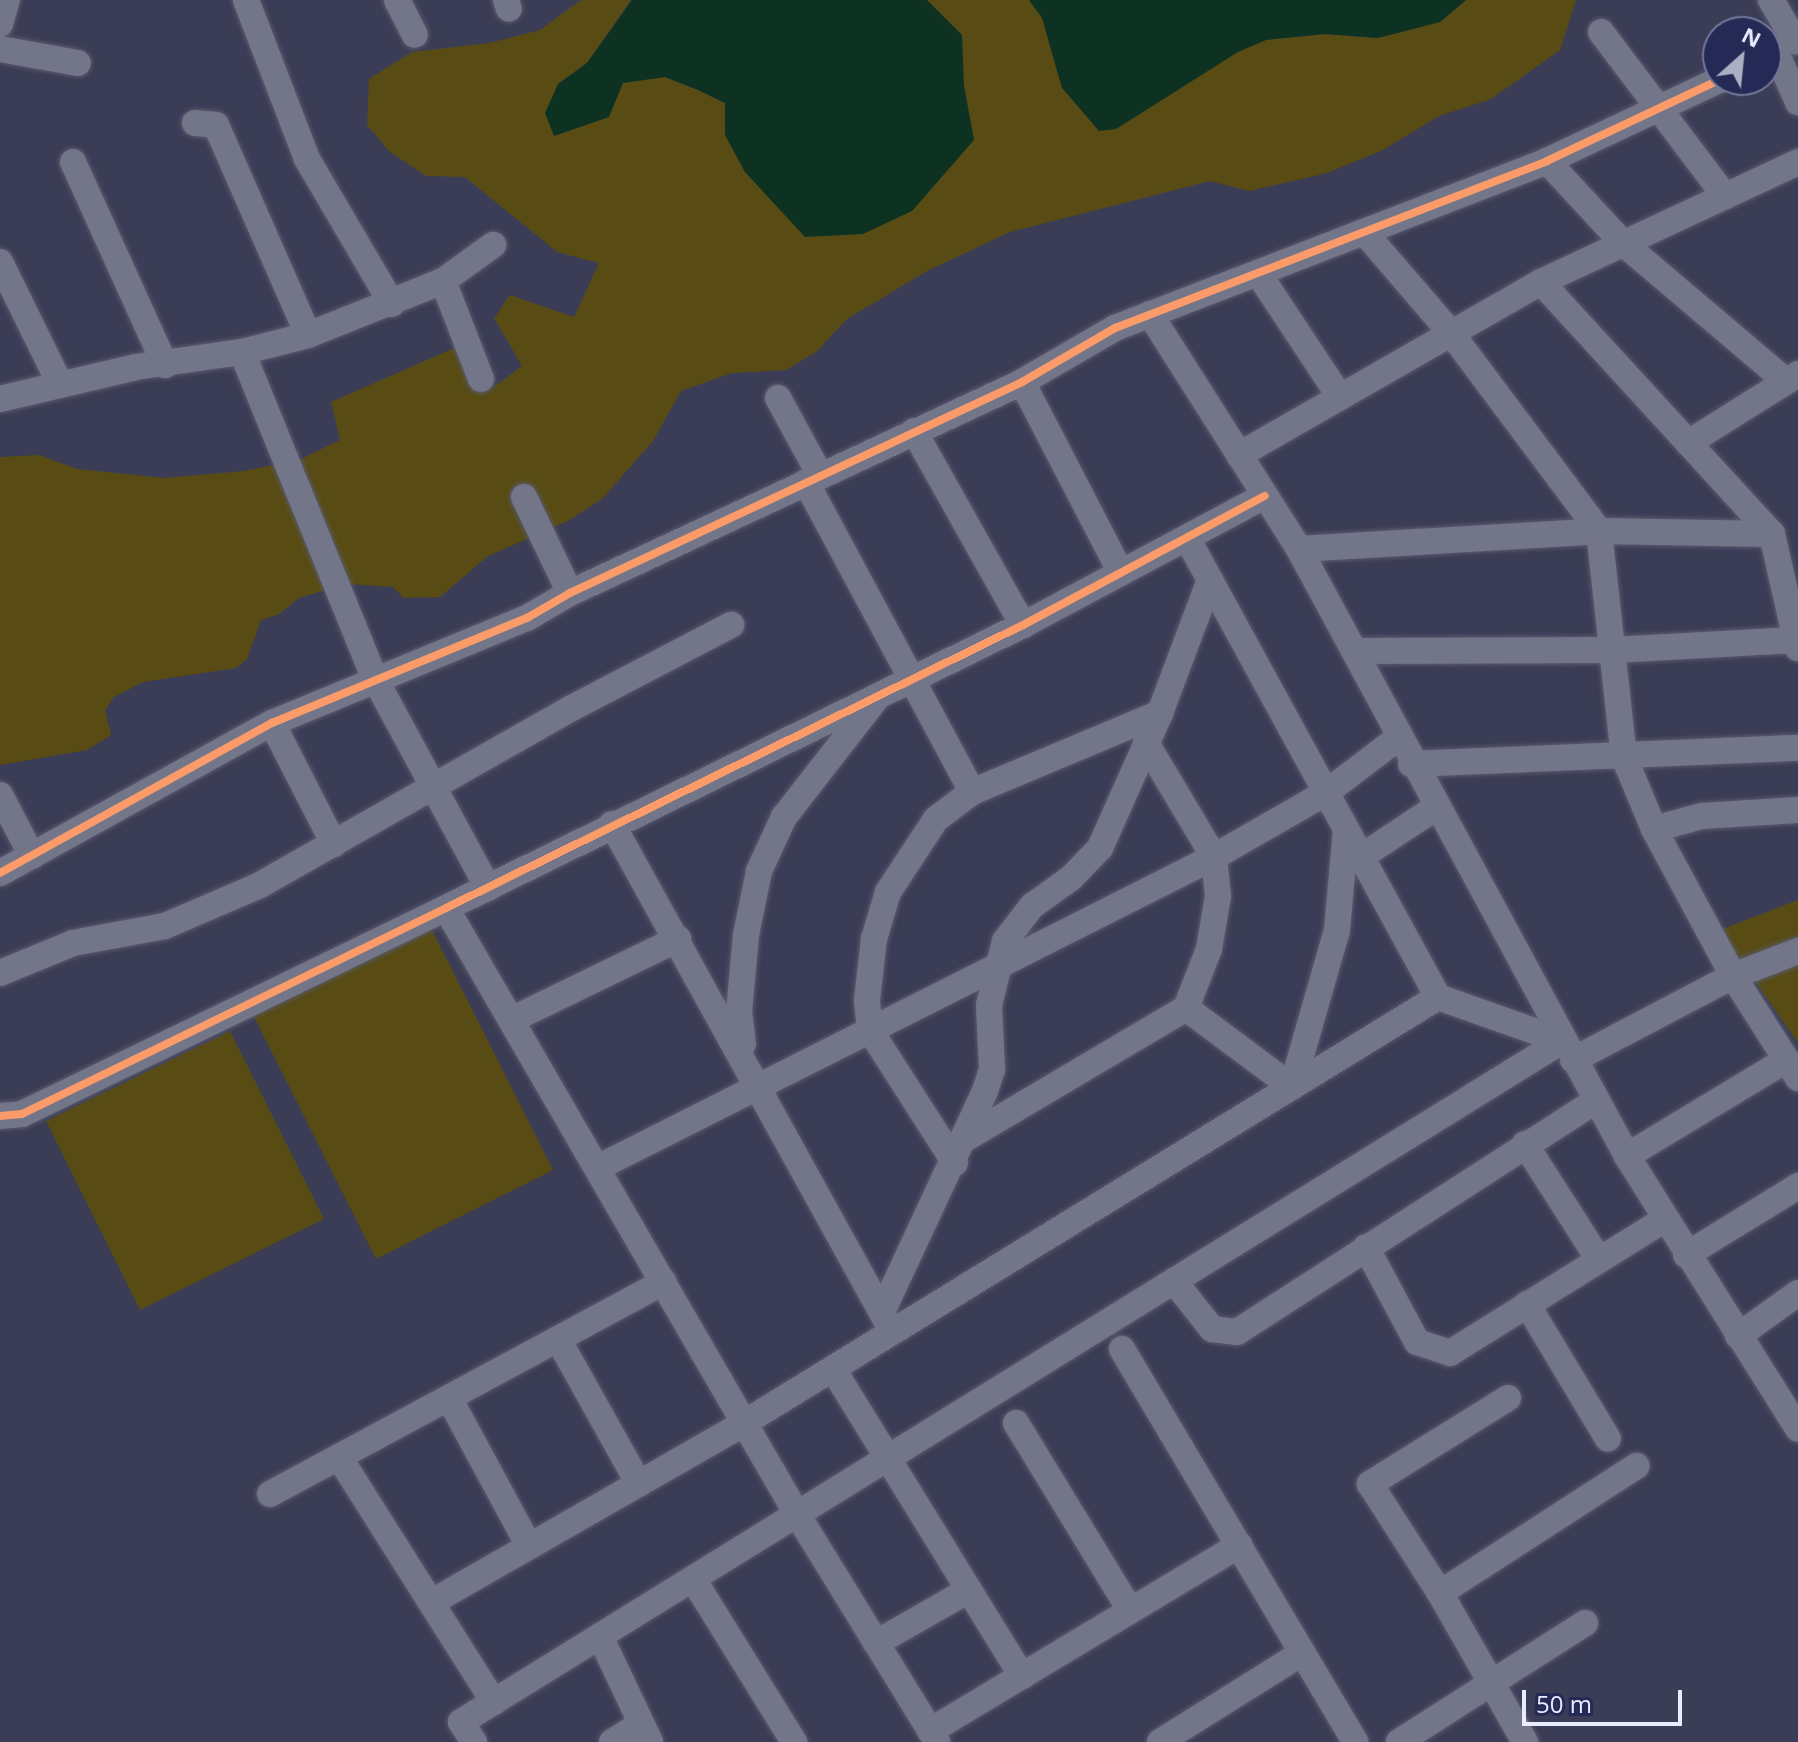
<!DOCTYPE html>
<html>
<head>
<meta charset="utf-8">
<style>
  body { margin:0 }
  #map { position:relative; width:1798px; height:1742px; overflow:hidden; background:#3b3d56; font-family:"Open Sans",sans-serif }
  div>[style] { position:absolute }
  .green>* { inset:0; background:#584c14 }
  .water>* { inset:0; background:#0e3222 }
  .roads { filter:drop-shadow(0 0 2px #595a6d) drop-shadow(0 0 2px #595a6d) }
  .minor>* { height:26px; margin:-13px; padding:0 13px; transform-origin:13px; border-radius:13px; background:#737689 }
  .cycleway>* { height:8px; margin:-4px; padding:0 4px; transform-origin:4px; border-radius:4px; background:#fa9b69 }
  span { translate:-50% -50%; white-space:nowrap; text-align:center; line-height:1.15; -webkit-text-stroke:8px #252956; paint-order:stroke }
  .north { position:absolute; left:1702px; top:16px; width:80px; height:80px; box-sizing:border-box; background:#252956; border:2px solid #737799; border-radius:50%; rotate:27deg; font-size:22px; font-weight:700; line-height:32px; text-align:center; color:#e9ecfe }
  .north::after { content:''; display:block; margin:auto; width:28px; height:36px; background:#acafc3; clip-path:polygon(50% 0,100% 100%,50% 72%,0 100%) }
  .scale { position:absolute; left:1522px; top:1690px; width:160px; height:36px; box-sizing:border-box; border:4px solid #e9ecfe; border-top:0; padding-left:10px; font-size:24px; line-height:28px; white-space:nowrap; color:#e9ecfe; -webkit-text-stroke:6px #252956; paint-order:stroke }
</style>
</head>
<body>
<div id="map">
  <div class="green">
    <i style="clip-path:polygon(581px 0,631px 0,587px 63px,558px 84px,554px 136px,570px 130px,623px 83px,665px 77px,698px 90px,725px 103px,725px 135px,745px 172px,806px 237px,974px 140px,964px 86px,962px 35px,927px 0,1029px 0,1042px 17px,1062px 88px,1238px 51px,1266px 40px,1325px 34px,1378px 38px,1440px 22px,1466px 0,1576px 0,1560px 50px,1491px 99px,1439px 116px,1381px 151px,1327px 173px,1249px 191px,1210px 181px,1010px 232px,927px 271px,847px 319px,816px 352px,786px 370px,732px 373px,681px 391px,653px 441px,602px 499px,568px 521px,488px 556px,440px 597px,404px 598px,393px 587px,346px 584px,299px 598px,279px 614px,261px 620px,247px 659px,236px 668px,143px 682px,114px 697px,105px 710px,111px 735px,87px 750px,0 765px,0 457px,39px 455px,77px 469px,164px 478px,244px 471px,301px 459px,340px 440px,331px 402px,470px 341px,491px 389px,522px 366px,494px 318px,510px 295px,574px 317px,599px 263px,557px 252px,465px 177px,426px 176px,389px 151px,367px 125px,369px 79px,412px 52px,489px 43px,540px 30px)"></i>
    <i style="clip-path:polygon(1798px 900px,1798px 1043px,1720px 930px)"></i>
    <i style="clip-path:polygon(430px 926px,553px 1170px,376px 1259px,253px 1015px)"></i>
    <i style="clip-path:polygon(230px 1031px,324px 1219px,140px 1310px,46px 1121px)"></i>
  </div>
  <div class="water">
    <i style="clip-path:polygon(632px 0,927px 0,962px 35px,964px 86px,974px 140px,912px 211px,863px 234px,805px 237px,745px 172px,725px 135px,725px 103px,698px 90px,665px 77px,623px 83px,609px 117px,554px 136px,545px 113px,558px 84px,587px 63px)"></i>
    <i style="clip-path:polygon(1029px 0,1466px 0,1440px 22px,1378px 38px,1325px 34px,1266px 40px,1238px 52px,1116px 129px,1099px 131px,1062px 88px,1042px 18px)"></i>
  </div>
  <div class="roads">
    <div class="minor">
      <i style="left:246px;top:0;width:170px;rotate:69deg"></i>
      <i style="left:307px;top:159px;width:168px;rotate:59.6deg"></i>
      <i style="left:397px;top:0;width:39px;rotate:63deg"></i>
      <i style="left:506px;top:0;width:9px;rotate:72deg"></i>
      <i style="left:1771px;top:0;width:48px;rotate:59.7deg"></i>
      <i style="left:0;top:24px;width:25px;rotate:-74deg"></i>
      <i style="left:1601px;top:32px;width:206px;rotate:52.9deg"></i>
      <i style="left:0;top:49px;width:79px;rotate:10.2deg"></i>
      <i style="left:1775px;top:50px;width:57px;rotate:66.1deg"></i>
      <i style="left:195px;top:123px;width:21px;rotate:5deg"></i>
      <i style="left:216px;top:125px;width:229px;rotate:66.3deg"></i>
      <i style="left:1547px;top:161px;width:112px;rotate:47.2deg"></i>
      <i style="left:1623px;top:243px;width:214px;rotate:40.3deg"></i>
      <i style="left:73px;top:162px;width:223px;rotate:65.6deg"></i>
      <i style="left:1365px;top:233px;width:132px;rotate:49.3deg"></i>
      <i style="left:1451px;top:333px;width:247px;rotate:53.2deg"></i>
      <i style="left:1599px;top:531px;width:227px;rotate:83.7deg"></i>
      <i style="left:1624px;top:757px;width:78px;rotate:67.4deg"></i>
      <i style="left:1654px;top:829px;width:167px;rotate:61.7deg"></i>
      <i style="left:1733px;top:976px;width:121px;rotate:57.5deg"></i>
      <i style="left:0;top:262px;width:136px;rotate:63.8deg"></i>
      <i style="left:1258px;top:273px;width:149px;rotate:56.5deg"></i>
      <i style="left:443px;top:281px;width:105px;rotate:68.8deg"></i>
      <i style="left:1541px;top:282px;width:342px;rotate:47.5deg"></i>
      <i style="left:1772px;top:534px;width:117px;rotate:77.2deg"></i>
      <i style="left:1150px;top:314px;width:278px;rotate:57.6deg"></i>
      <i style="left:1299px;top:549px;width:690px;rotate:61.61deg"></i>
      <i style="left:1627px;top:1156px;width:322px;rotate:57.9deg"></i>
      <i style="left:242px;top:352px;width:351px;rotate:67.9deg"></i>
      <i style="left:374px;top:677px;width:240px;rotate:61.6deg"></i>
      <i style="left:1022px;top:382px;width:215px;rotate:62.6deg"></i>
      <i style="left:778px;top:398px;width:88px;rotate:61.4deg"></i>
      <i style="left:0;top:399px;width:140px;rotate:-13.2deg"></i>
      <i style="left:136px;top:367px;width:107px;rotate:-8.1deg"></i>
      <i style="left:242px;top:352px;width:68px;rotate:-14.4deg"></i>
      <i style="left:308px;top:335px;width:145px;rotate:-21.8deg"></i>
      <i style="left:443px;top:281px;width:62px;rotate:-35.8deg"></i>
      <i style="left:914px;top:431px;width:223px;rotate:60.7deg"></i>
      <i style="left:1688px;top:443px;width:130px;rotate:-32.1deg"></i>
      <i style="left:1239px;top:455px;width:348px;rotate:-29.8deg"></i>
      <i style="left:1541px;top:282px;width:284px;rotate:-25deg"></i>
      <i style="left:806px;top:482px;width:352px;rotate:61.8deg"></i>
      <i style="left:524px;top:497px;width:106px;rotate:64.4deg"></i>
      <i style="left:1187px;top:538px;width:523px;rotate:61.33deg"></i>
      <i style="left:1438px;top:997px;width:132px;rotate:19.5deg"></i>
      <i style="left:1299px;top:549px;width:301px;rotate:-3.4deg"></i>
      <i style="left:1599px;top:531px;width:173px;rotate:1deg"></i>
      <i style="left:1354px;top:651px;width:258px;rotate:-0.2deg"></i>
      <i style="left:1612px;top:650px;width:184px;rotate:-3.1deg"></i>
      <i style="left:272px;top:723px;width:136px;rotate:62.9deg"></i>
      <i style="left:1411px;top:764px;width:387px;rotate:-2.4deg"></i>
      <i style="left:0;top:795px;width:69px;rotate:62.3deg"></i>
      <i style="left:612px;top:824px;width:569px;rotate:61.09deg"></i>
      <i style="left:1654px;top:829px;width:50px;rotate:-15.2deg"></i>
      <i style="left:1702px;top:816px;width:96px;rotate:-3.6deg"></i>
      <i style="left:1361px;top:857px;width:89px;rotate:-33.5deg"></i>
      <i style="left:0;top:873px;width:311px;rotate:-28.9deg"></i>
      <i style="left:272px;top:723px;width:276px;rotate:-22.4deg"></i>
      <i style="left:527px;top:618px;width:50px;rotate:-30.2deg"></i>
      <i style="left:570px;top:593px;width:499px;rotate:-25deg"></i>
      <i style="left:1022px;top:382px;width:108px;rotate:-30.1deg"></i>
      <i style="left:1115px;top:328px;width:463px;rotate:-21.1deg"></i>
      <i style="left:1547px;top:161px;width:190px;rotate:-25.2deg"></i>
      <i style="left:446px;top:908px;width:700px;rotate:59.92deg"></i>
      <i style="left:797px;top:1514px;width:268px;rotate:58.4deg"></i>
      <i style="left:0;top:973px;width:79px;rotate:-22.3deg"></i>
      <i style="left:73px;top:943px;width:94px;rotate:-10.5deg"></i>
      <i style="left:165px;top:926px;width:103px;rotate:-23.3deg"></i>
      <i style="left:260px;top:885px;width:356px;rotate:-29.6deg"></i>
      <i style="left:570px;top:709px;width:182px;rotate:-27.6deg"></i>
      <i style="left:1186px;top:1008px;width:132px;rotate:36.7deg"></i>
      <i style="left:1292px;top:1087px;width:163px;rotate:-74deg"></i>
      <i style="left:1337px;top:930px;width:100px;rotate:-84.9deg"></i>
      <i style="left:511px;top:1020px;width:186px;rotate:-25.9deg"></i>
      <i style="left:743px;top:1044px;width:32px;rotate:-97deg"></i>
      <i style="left:739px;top:1012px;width:77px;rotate:-84.8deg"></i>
      <i style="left:746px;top:935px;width:65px;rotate:-78.5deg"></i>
      <i style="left:759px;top:871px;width:60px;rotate:-65.2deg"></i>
      <i style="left:784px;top:817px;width:150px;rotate:-52.1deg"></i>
      <i style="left:1573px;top:1060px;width:181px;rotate:-27.7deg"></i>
      <i style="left:1733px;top:976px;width:70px;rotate:-21deg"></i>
      <i style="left:0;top:1116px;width:22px;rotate:-5deg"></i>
      <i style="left:22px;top:1114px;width:471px;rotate:-25.9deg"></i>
      <i style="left:446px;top:908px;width:643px;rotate:-26.13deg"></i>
      <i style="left:1023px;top:625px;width:274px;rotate:-28.1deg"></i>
      <i style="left:968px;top:1137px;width:253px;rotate:-30.6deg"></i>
      <i style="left:1186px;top:1008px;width:63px;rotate:-68.7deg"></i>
      <i style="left:1209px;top:949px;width:54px;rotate:-80.4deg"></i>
      <i style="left:1218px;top:896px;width:39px;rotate:-96deg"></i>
      <i style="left:1214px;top:857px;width:133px;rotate:-120.8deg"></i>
      <i style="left:1525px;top:1144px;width:135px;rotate:57.4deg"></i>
      <i style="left:1627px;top:1156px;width:186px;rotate:-31.1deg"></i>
      <i style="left:955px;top:1163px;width:158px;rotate:-122.6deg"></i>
      <i style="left:870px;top:1030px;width:30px;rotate:-96deg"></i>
      <i style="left:867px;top:1000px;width:61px;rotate:-83.5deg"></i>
      <i style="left:874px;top:939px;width:49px;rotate:-73.4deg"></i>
      <i style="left:888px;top:892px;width:87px;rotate:-56.7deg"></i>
      <i style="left:936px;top:819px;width:45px;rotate:-36.9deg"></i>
      <i style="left:972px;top:792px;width:204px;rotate:-22.8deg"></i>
      <i style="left:597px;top:1168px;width:691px;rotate:-26.75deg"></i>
      <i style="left:1214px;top:857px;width:130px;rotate:-29.9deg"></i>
      <i style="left:1327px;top:792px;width:89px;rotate:-37.3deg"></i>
      <i style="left:1366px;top:1247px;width:108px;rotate:61.8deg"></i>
      <i style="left:1417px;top:1342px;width:35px;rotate:18deg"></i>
      <i style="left:1450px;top:1353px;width:253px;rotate:-31.9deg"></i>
      <i style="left:1686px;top:1255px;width:132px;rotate:-31.6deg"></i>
      <i style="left:1174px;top:1281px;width:61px;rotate:51.6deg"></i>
      <i style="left:1212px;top:1329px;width:25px;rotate:7deg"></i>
      <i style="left:1237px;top:1332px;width:427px;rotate:-32.8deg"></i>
      <i style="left:1527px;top:1304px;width:157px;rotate:59deg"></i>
      <i style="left:882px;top:1312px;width:244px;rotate:-65deg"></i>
      <i style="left:985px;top:1091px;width:23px;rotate:-72deg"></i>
      <i style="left:992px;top:1069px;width:64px;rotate:-92.7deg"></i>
      <i style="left:989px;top:1005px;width:66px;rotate:-76deg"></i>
      <i style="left:1005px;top:941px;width:44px;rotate:-52.4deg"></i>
      <i style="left:1032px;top:906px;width:48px;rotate:-35.7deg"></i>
      <i style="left:1071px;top:878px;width:42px;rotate:-46deg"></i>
      <i style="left:1100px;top:848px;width:148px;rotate:-66deg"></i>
      <i style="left:1160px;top:713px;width:142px;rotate:-69.4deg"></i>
      <i style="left:1738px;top:1336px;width:74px;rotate:-35.6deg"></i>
      <i style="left:558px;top:1339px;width:166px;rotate:60.8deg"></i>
      <i style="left:1122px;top:1349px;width:457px;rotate:59.3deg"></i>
      <i style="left:833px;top:1369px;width:361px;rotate:58.4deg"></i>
      <i style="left:449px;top:1398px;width:168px;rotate:61.6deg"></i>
      <i style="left:1508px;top:1398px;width:163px;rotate:148.1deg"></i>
      <i style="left:1370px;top:1484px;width:130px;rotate:57.3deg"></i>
      <i style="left:1440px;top:1593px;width:172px;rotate:60.3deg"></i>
      <i style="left:1016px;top:1423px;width:219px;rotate:58.6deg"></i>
      <i style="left:339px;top:1457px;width:290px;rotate:57.7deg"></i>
      <i style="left:270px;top:1494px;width:447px;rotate:-28.3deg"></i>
      <i style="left:693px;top:1579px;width:192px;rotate:58.2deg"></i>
      <i style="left:1440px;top:1593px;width:234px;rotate:-32.9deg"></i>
      <i style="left:432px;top:1602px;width:360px;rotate:-29.8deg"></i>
      <i style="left:744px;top:1423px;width:814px;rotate:-31.54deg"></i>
      <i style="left:600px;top:1636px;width:117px;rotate:64.7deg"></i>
      <i style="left:876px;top:1643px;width:107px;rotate:-29.7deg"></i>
      <i style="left:930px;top:1731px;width:361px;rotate:-31deg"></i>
      <i style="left:474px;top:1742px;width:24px;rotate:-123deg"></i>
      <i style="left:461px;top:1722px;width:1295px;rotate:-31.74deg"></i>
      <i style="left:612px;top:1742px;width:34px;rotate:-32deg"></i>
      <i style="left:1160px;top:1742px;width:168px;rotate:-32.1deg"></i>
      <i style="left:1399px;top:1742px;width:221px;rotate:-32.6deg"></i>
    </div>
  </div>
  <div class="cycleway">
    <i style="left:0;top:873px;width:311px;rotate:-28.9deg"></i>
    <i style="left:272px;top:723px;width:276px;rotate:-22.4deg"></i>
    <i style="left:527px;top:618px;width:50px;rotate:-30.2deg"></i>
    <i style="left:570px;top:593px;width:499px;rotate:-25deg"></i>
    <i style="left:1022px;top:382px;width:108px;rotate:-30.1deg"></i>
    <i style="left:1115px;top:328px;width:463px;rotate:-21.1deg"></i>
    <i style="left:1547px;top:161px;width:190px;rotate:-25.2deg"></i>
    <i style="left:0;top:1116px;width:22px;rotate:-5deg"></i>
    <i style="left:22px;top:1114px;width:471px;rotate:-25.9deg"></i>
    <i style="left:446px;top:908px;width:643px;rotate:-26.13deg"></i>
    <i style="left:1023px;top:625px;width:274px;rotate:-28.1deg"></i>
  </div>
  <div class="north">N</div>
  <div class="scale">50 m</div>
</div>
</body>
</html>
